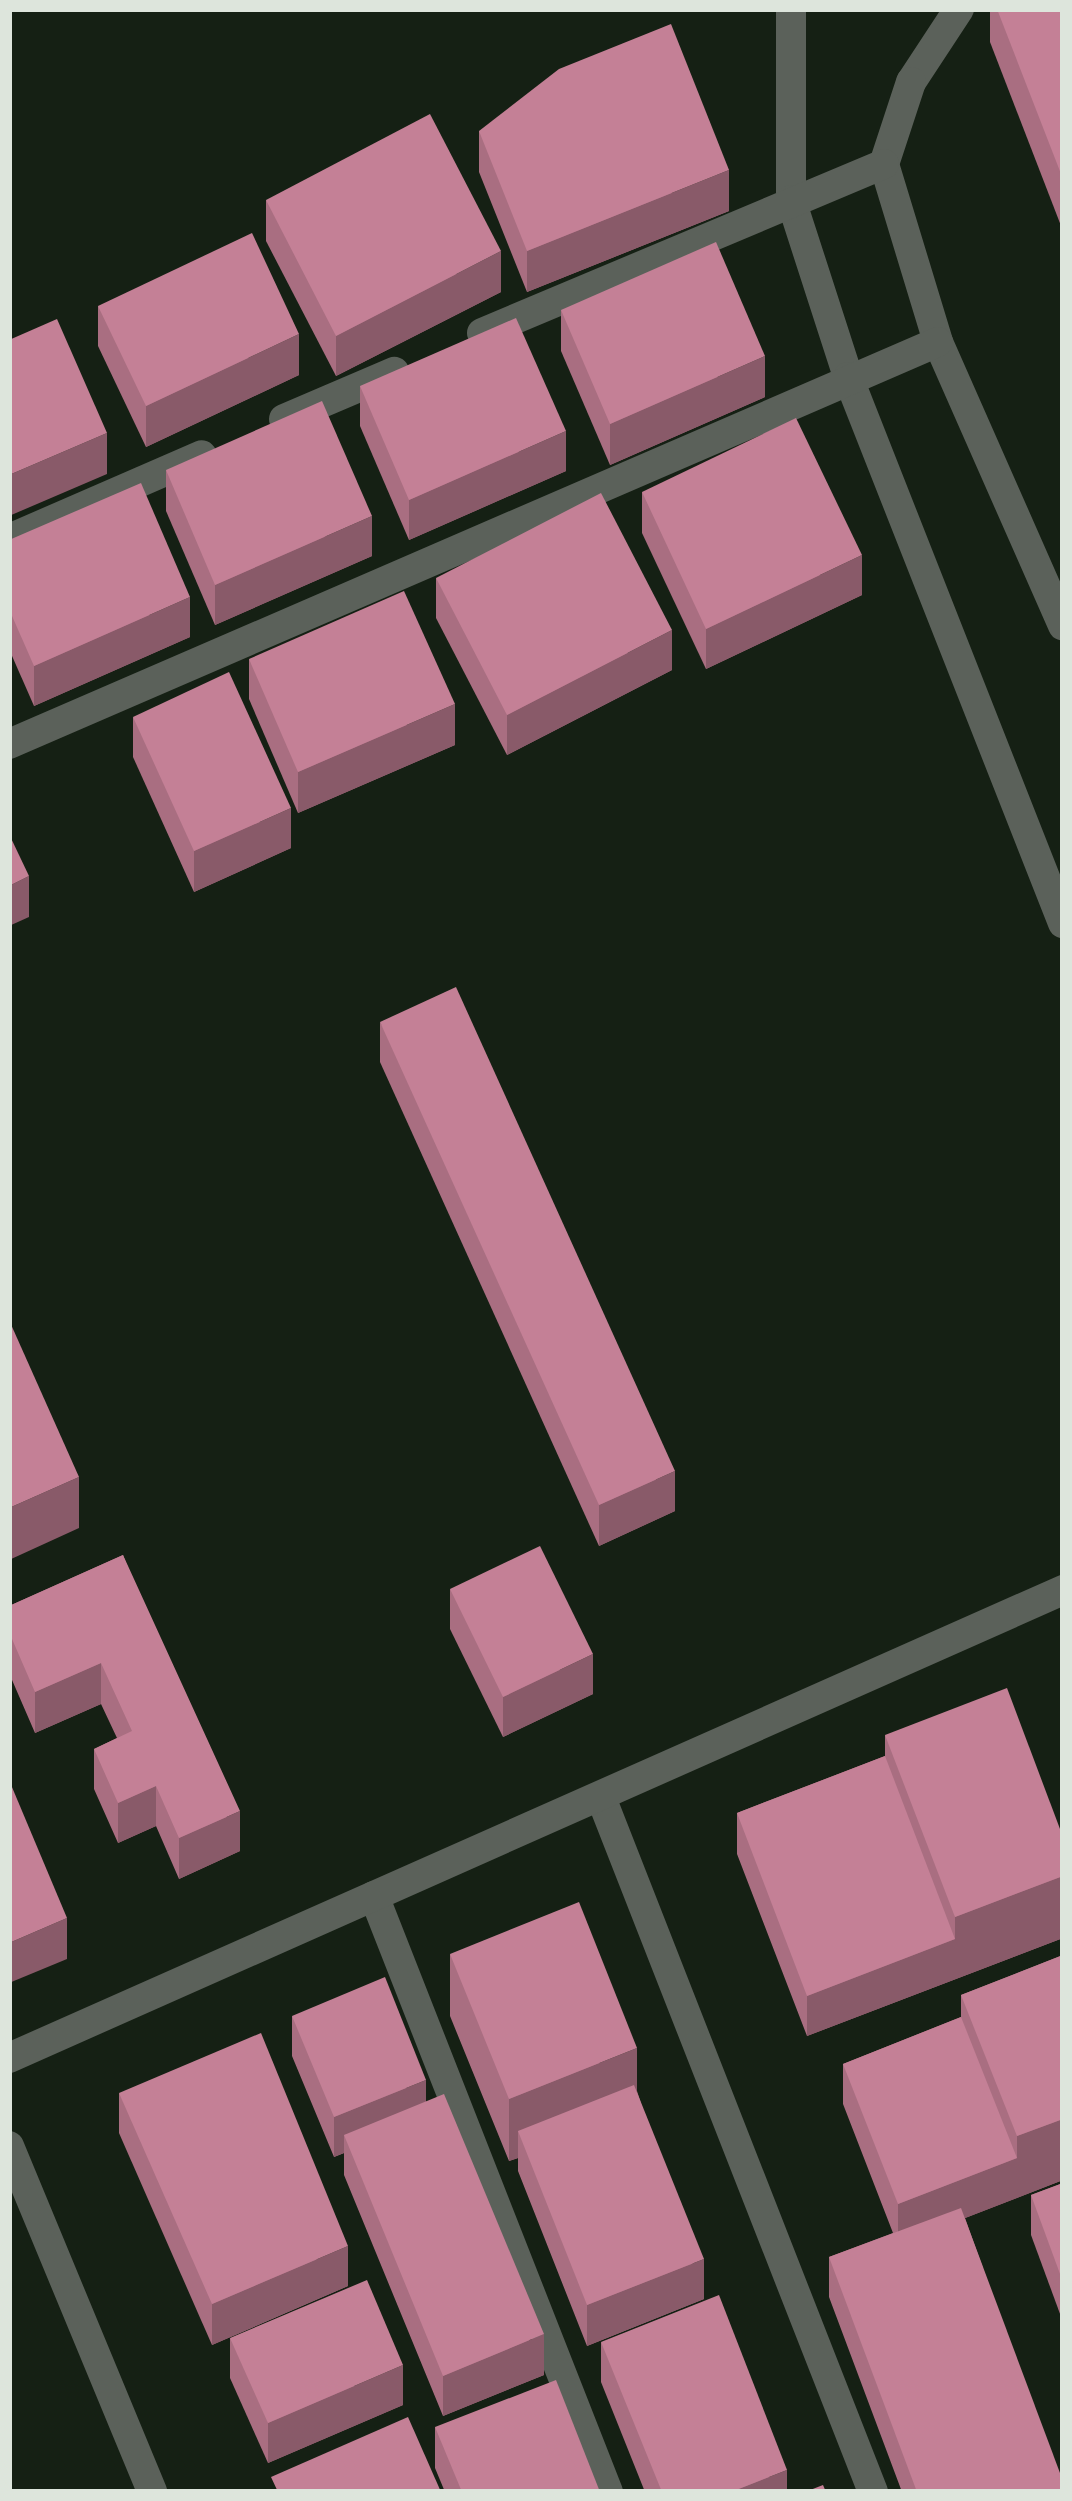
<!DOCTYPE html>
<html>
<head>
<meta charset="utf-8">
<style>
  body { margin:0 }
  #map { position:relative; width:1072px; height:2501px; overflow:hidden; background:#152014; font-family:"Fira Sans",sans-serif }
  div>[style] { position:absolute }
  .minor>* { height:30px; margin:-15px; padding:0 15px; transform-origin:15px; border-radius:15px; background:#5b615a }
  .wall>* { inset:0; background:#a96e81 }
  .shaded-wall>* { inset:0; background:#895a69 }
  .building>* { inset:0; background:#c48096 }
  span { translate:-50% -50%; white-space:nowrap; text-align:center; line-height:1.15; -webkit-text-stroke:12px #050904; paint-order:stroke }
  .frame { position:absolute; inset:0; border:12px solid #dde5dc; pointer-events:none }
</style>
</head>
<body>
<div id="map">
  <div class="minor">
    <i style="left:791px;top:9px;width:191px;rotate:90deg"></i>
    <i style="left:791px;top:200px;width:186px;rotate:72.1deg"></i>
    <i style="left:848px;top:377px;width:587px;rotate:68.51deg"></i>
    <i style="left:959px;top:9px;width:87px;rotate:123.3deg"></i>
    <i style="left:911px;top:82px;width:86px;rotate:108.2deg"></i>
    <i style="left:884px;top:164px;width:186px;rotate:73.1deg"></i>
    <i style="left:938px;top:342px;width:310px;rotate:66.2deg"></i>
    <i style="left:482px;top:333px;width:436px;rotate:-22.8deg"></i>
    <i style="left:284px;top:419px;width:120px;rotate:-23.1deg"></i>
    <i style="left:9px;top:539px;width:210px;rotate:-23.5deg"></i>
    <i style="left:9px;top:744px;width:1012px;rotate:-23.4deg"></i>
    <i style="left:602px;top:1800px;width:743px;rotate:68.61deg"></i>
    <i style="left:374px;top:1896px;width:640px;rotate:68.56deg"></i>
    <i style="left:9px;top:2058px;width:1153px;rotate:-23.94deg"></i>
    <i style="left:9px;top:2146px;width:374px;rotate:67.5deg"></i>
  </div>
  <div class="wall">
    <i style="clip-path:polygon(990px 9px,1063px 9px,1063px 231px,990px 42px)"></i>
    <i style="clip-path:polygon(479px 131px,729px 211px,527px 292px,479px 172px)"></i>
    <i style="clip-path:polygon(266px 200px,501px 292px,336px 376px,266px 241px)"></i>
    <i style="clip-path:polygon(98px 306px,299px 375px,146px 447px,98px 346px)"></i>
    <i style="clip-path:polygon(561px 310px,765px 397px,610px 465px,561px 351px)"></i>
    <i style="clip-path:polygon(360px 386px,566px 471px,409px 540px,360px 426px)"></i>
    <i style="clip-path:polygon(166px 470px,372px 556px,215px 625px,166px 511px)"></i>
    <i style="clip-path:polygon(642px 492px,862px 595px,706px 669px,642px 533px)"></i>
    <i style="clip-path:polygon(9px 540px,190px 637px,34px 706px,9px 649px)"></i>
    <i style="clip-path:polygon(436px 578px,672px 670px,507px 755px,436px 618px)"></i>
    <i style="clip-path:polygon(249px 659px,455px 745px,298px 813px,249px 699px)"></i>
    <i style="clip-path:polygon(133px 717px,291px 848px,194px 892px,133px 757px)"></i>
    <i style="clip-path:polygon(380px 1022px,675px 1511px,599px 1546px,380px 1062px)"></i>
    <i style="clip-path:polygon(123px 1555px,240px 1851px,179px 1879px,156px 1826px,118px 1843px,94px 1789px,94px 1749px,117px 1738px,101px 1704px,35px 1733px,9px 1673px,9px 1606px)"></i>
    <i style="clip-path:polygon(450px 1589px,593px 1694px,503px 1737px,450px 1629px)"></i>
    <i style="clip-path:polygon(885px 1735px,1063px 1837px,1063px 1938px,807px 2036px,737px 1854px,737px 1813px,885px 1756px)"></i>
    <i style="clip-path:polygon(450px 1954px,637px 2091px,704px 2299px,587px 2346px,518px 2171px,518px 2158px,509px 2161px,450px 2016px)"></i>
    <i style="clip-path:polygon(1063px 1955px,1063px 2180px,965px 2218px,1063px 2492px,902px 2492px,829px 2297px,829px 2257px,893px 2233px,843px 2104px,843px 2064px,961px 2017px,961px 1995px)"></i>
    <i style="clip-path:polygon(292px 2016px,426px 2101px,544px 2375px,443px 2416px,344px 2175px,344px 2153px,334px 2157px,292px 2056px)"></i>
    <i style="clip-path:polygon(119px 2093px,348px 2286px,212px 2345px,119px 2133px)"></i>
    <i style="clip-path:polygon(1063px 2183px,1063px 2322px,1031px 2235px,1031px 2195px)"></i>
    <i style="clip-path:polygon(230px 2338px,403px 2405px,268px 2463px,230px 2378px)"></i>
    <i style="clip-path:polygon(601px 2342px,787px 2492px,645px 2492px,601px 2382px)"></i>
    <i style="clip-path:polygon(435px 2427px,600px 2492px,445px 2492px,435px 2468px)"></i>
  </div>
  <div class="shaded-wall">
    <i style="clip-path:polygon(729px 170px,729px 211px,527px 292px,527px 251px)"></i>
    <i style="clip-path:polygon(501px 251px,501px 292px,336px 376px,336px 336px)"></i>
    <i style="clip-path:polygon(299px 334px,299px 375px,146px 447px,146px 406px)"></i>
    <i style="clip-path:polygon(765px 356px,765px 397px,610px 465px,610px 424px)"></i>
    <i style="clip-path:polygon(566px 431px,566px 471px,409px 540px,409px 500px)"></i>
    <i style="clip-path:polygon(107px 433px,107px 474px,9px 516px,9px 475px)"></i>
    <i style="clip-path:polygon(372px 516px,372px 556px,215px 625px,215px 585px)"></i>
    <i style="clip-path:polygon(862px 555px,862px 595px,706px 669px,706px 629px)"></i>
    <i style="clip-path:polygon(190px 597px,190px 637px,34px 706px,34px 666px)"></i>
    <i style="clip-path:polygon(672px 630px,672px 670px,507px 755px,507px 715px)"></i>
    <i style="clip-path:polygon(455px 704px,455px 745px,298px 813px,298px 772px)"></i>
    <i style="clip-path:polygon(291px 808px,291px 848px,194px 892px,194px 851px)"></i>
    <i style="clip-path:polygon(29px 876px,29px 917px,9px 926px,9px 886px)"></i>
    <i style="clip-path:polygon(675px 1471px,675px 1511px,599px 1546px,599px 1505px)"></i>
    <i style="clip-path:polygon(79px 1477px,79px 1528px,9px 1560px,9px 1508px)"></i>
    <i style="clip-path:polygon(593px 1654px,593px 1694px,503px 1737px,503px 1697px)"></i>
    <i style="clip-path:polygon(101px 1663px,101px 1704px,35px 1733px,35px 1692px)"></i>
    <i style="clip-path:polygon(156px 1786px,156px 1826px,118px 1843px,118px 1803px)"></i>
    <i style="clip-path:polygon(240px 1811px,240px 1851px,179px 1879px,179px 1838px)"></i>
    <i style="clip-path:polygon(1063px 1876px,1063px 1938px,807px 2036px,807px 1996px,955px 1939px,955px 1917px)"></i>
    <i style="clip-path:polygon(67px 1918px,67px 1959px,9px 1983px,9px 1943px)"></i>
    <i style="clip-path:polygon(637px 2048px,637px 2110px,518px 2131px,518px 2158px,509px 2161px,509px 2099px)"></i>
    <i style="clip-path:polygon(426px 2080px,426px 2120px,344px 2135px,344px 2153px,334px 2157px,334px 2117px)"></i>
    <i style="clip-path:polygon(1063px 2119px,1063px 2180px,1017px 2198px,1017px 2136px)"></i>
    <i style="clip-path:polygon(1017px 2158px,1017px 2198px,898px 2244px,898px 2204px)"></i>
    <i style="clip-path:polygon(348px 2246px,348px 2286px,212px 2345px,212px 2304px)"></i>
    <i style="clip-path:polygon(704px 2259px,704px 2299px,587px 2346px,587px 2305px)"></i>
    <i style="clip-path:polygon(544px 2334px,544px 2375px,443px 2416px,443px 2376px)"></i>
    <i style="clip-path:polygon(403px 2365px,403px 2405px,268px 2463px,268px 2423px)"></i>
    <i style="clip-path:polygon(787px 2470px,787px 2492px,731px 2492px)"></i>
  </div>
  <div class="building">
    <i style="clip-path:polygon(997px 9px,1063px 9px,1063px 179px)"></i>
    <i style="clip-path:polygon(671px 24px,729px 170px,527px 251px,479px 131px,559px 69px)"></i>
    <i style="clip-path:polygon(430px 114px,501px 251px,336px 336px,266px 200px)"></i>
    <i style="clip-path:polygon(252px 233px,299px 334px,146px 406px,98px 306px)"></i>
    <i style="clip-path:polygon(716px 242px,765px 356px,610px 424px,561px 310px)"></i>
    <i style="clip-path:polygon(516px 318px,566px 431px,409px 500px,360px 386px)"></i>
    <i style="clip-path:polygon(57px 319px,107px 433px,9px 475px,9px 340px)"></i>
    <i style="clip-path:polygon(322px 401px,372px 516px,215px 585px,166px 470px)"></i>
    <i style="clip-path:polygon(796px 418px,862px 555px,706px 629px,642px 492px)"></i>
    <i style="clip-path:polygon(141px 483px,190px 597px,34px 666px,9px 609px,9px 540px)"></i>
    <i style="clip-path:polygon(601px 493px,672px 630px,507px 715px,436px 578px)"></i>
    <i style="clip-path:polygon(404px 591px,455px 704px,298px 772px,249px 659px)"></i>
    <i style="clip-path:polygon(229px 672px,291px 808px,194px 851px,133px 717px)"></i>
    <i style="clip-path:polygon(9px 834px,29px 876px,9px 886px)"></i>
    <i style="clip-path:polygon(456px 987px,675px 1471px,599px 1505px,380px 1022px)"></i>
    <i style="clip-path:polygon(9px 1320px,79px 1477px,9px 1508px)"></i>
    <i style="clip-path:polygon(540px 1546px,593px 1654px,503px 1697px,450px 1589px)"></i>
    <i style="clip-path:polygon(123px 1555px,240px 1811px,179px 1838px,156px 1786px,118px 1803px,94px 1749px,132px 1731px,101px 1663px,35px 1692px,9px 1632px,9px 1606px)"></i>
    <i style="clip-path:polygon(1007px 1688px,1063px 1837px,1063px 1876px,955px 1917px,885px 1735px)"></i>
    <i style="clip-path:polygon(885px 1756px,955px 1939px,807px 1996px,737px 1813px)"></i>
    <i style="clip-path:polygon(9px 1780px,67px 1918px,9px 1943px)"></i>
    <i style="clip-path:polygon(579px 1902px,637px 2048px,509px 2099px,450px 1954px)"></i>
    <i style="clip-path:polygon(1063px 1955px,1063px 2119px,1017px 2136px,961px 1995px)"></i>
    <i style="clip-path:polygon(385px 1977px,426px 2080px,334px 2117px,292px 2016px)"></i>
    <i style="clip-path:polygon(961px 2017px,1017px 2158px,898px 2204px,843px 2064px)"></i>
    <i style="clip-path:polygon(261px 2033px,348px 2246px,212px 2304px,119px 2093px)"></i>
    <i style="clip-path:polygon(634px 2085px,704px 2259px,587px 2305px,518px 2131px)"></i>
    <i style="clip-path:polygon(444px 2094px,544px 2334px,443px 2376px,344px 2135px)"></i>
    <i style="clip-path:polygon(1063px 2183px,1063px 2282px,1031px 2195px)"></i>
    <i style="clip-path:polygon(961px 2208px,1063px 2481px,1063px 2492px,917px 2492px,829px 2257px)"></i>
    <i style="clip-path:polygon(367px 2280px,403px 2365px,268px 2423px,230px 2338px)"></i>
    <i style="clip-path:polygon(719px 2295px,787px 2470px,731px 2492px,662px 2492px,601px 2342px)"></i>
    <i style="clip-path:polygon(556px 2380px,600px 2492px,462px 2492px,435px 2427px)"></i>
    <i style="clip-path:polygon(408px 2417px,441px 2492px,278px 2492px,271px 2477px)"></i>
    <i style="clip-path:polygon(823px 2485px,826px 2492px,805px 2492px)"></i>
  </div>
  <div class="frame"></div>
</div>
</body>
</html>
